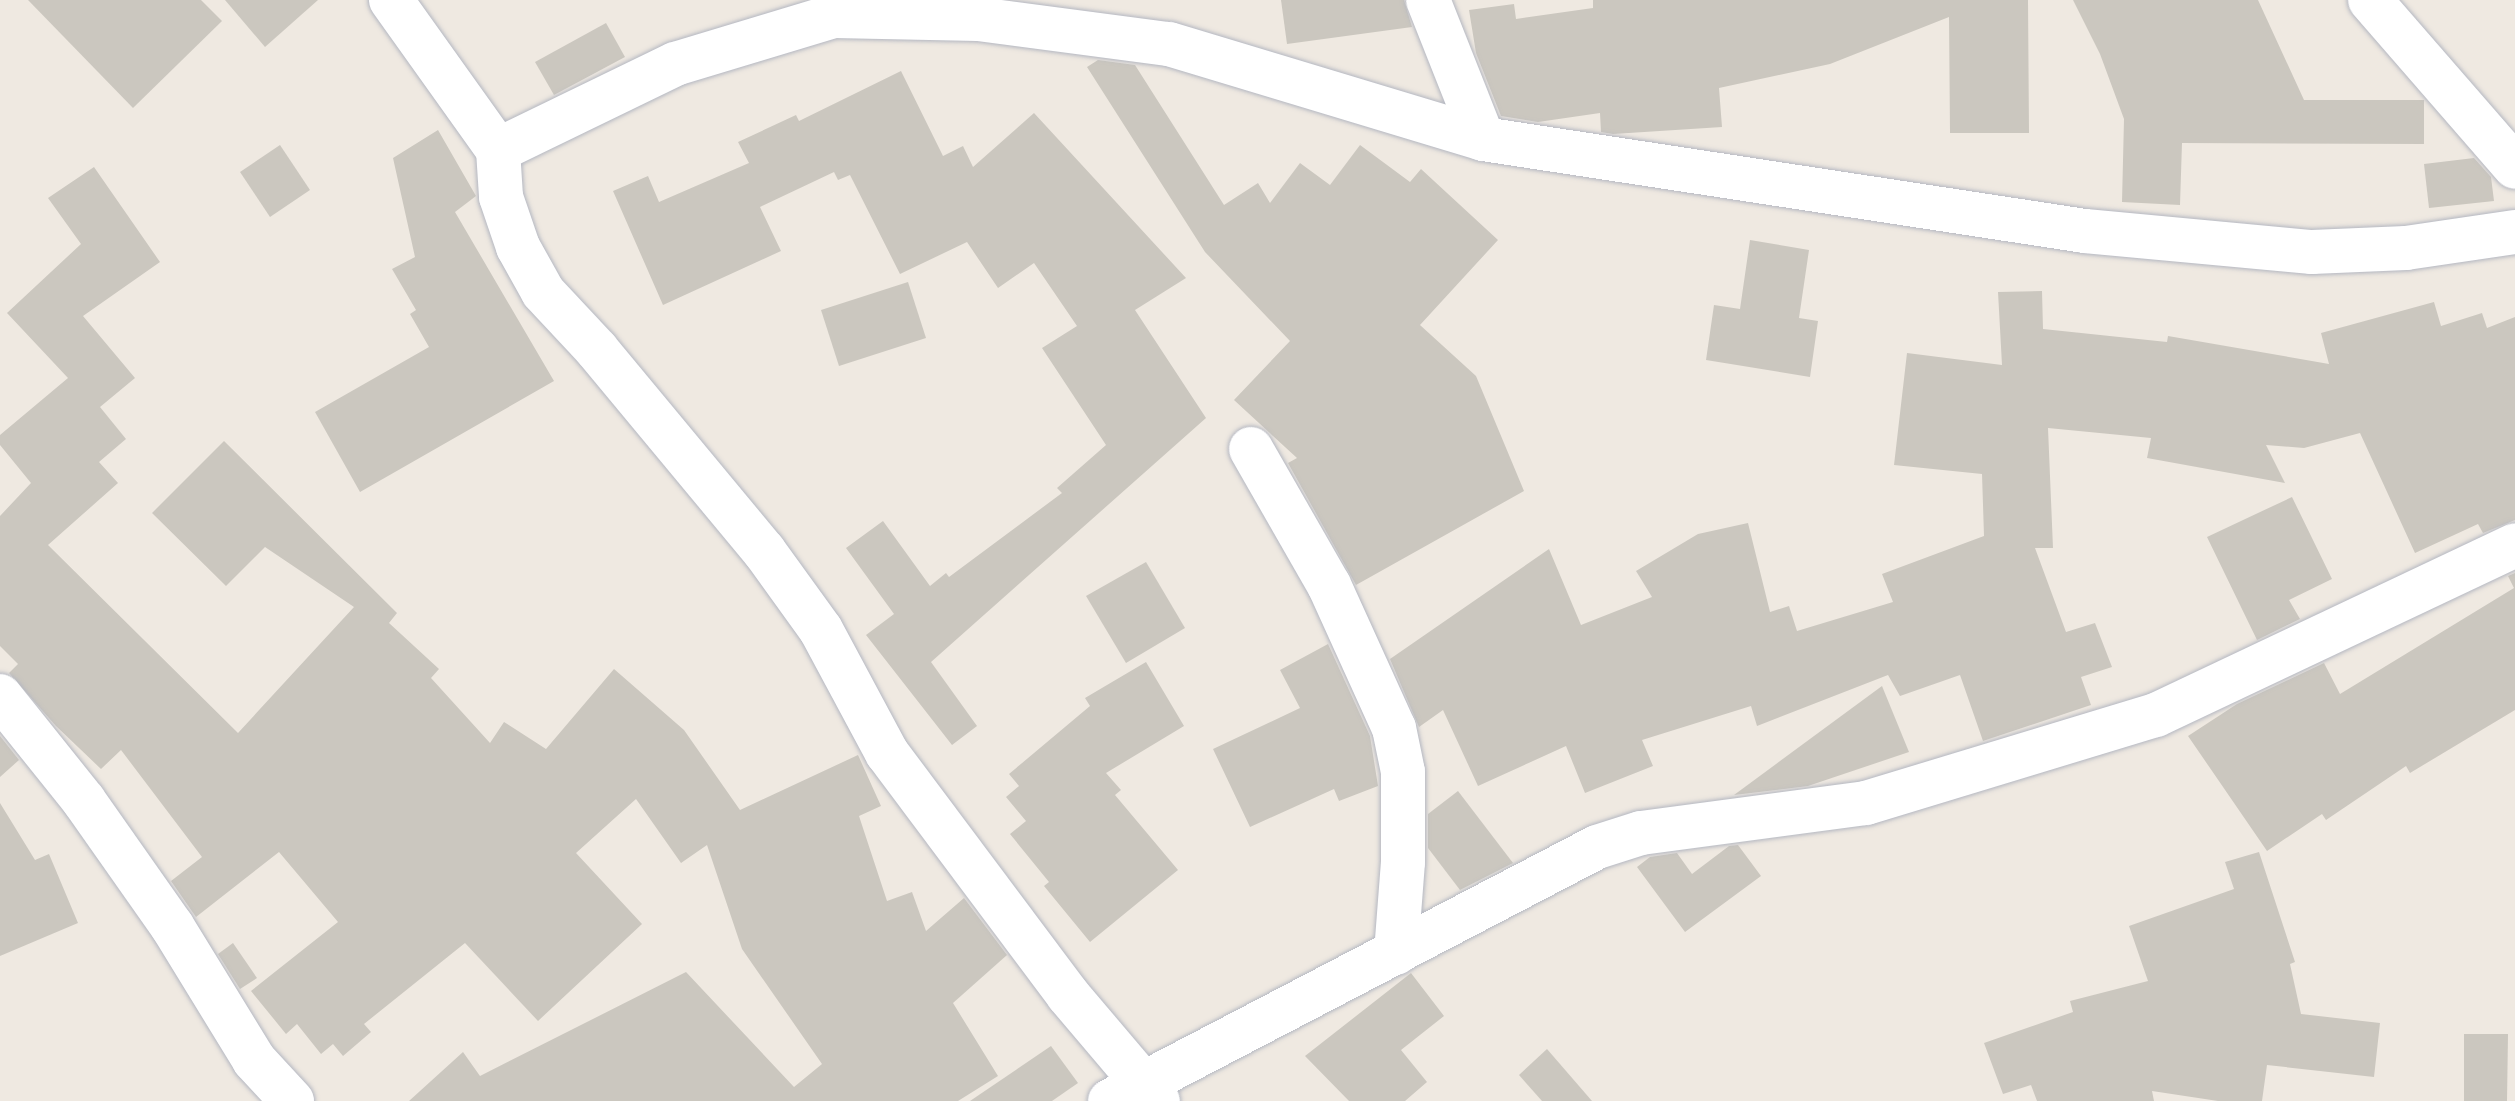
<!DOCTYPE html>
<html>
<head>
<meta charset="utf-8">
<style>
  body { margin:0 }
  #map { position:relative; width:2515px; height:1101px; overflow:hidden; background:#efe9e1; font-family:Quicksand,sans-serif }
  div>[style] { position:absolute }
  .building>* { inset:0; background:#cbc7bf }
  .roads { filter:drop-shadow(0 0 2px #b4b7c1) drop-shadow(0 0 2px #b4b7c1) }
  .street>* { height:44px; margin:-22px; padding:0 22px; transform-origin:22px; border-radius:22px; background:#fff }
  span { translate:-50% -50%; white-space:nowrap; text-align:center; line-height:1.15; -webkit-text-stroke:6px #fff; paint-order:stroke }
</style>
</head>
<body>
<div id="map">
  <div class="building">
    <i style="clip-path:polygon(28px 0,201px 0,222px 21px,133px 108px)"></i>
    <i style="clip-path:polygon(225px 0,318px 0,265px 47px)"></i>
    <i style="clip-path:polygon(1281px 0,1404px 0,1412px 27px,1287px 44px)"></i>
    <i style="clip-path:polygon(1593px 0,2028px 0,2029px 133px,1950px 133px,1949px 17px,1830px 64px,1719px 88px,1722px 127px,1613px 134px,1601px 132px,1600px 113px,1538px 122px,1501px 116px,1476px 53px,1469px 10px,1514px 4px,1516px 19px,1593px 8px)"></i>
    <i style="clip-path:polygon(2073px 0,2258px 0,2304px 100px,2424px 100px,2424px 144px,2182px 143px,2180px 205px,2122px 202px,2124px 119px,2100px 54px)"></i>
    <i style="clip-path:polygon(606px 23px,625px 57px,554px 95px,535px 62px)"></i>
    <i style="clip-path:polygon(1098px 60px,1135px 65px,1224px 205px,1258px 183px,1270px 203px,1300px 163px,1330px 185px,1360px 145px,1410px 182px,1421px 169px,1498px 240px,1420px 325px,1476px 376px,1524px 491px,1356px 585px,1288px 463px,1297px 458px,1234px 400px,1290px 341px,1205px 252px,1087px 67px)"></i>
    <i style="clip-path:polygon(901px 71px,943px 156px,963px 146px,973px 167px,1034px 113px,1186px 278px,1135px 310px,1206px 418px,931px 662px,977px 726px,952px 745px,866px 635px,894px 614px,846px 548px,883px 521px,930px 586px,946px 573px,949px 577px,1062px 493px,1057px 488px,1106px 445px,1042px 348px,1077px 326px,1034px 263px,998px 288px,967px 242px,900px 274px,850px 175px,838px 180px,834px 172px,760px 207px,781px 251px,663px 305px,613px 191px,648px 176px,659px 202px,749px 163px,738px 142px,796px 115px,799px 121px)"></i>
    <i style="clip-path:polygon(438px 130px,476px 196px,455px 212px,554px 381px,360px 492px,315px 412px,429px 347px,410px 314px,416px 310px,392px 269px,415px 257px,393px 158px)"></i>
    <i style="clip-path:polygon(280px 145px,310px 190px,270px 217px,240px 172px)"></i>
    <i style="clip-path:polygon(2474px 158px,2491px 177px,2494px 201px,2429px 208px,2424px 164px)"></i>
    <i style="clip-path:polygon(94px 167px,160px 262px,83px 316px,135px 378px,100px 407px,126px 439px,99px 462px,118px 483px,48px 545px,238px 733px,354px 607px,265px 547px,226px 586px,152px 513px,224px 441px,397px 613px,389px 623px,439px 669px,431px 678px,490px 743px,504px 722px,546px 749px,614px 669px,684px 730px,740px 810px,858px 755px,881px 806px,859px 816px,887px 901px,912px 892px,926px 931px,964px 898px,1007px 955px,953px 1003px,998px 1076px,958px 1101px,409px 1101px,463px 1052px,480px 1076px,686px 972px,794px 1087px,822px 1064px,742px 949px,707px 845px,681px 863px,636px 799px,576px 853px,642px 924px,538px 1021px,465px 943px,364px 1024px,371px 1032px,343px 1056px,333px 1044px,321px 1054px,297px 1024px,286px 1034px,251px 991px,338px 922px,279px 852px,196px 917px,171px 881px,202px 857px,121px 750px,101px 769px,56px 726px,9px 673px,18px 664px,0 646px,0 516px,31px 483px,0 445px,0 435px,68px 378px,7px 313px,81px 244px,48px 198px)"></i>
    <i style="clip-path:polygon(1750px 240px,1809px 250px,1799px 318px,1818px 321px,1810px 377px,1706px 360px,1714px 305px,1740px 309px)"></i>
    <i style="clip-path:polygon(908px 282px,926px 338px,839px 366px,821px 310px)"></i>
    <i style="clip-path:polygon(2042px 291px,2043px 329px,2167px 342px,2168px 336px,2329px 364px,2321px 333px,2434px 302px,2441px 326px,2482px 313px,2487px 328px,2515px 317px,2515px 520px,2483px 533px,2478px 524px,2415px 553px,2360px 433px,2304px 448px,2266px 445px,2285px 483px,2147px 458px,2151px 438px,2048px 428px,2053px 548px,2035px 548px,2066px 632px,2095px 623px,2112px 667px,2081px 677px,2091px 705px,1983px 741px,1960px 675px,1900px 696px,1888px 675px,1757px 726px,1751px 706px,1642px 740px,1653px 766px,1585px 793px,1566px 746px,1478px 786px,1443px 710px,1419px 727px,1390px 659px,1549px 549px,1581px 625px,1652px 597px,1636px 571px,1698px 534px,1748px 523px,1770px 612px,1789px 606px,1797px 631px,1893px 602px,1882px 574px,1984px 536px,1982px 474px,1894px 465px,1907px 353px,2002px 365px,1998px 292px)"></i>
    <i style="clip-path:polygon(2292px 497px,2332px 579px,2289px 600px,2300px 619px,2257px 640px,2207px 537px)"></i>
    <i style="clip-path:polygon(1146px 562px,1185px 628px,1126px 663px,1086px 596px)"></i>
    <i style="clip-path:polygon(2515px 573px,2515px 710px,2410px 773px,2406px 766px,2326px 820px,2322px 814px,2267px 851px,2188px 736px,2237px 704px,2324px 663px,2340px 694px,2514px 588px,2508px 576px)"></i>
    <i style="clip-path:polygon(1328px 644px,1370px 736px,1378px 786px,1339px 801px,1334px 789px,1250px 827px,1213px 749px,1300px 708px,1280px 670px)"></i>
    <i style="clip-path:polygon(1146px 662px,1184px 726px,1106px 773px,1121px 790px,1115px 795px,1178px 870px,1090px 942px,1044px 886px,1049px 882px,1010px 834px,1026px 821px,1006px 797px,1019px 786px,1009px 774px,1090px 706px,1085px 698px)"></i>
    <i style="clip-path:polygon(1882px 686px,1909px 752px,1808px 786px,1734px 795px)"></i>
    <i style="clip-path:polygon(0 736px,19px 760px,0 777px)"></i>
    <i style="clip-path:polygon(1458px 791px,1513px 863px,1460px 890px,1428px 848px,1428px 814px)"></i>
    <i style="clip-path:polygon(0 803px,35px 860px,49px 854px,78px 923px,0 956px)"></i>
    <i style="clip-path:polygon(1738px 845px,1761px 876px,1685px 932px,1637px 867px,1650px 857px,1677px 853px,1692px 874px,1729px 846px)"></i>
    <i style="clip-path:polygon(2259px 852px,2295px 962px,2290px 964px,2301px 1014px,2380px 1023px,2374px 1077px,2267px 1065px,2262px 1101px,2218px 1101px,2152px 1091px,2154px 1101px,2037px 1101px,2031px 1085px,2003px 1094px,1984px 1043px,2073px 1012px,2070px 1001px,2148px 981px,2129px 926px,2234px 889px,2225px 862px)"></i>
    <i style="clip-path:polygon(233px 943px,257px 978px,240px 989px,218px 954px)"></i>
    <i style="clip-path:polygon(1411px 973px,1444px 1016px,1401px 1050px,1427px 1082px,1405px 1101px,1349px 1101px,1305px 1056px)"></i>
    <i style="clip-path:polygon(2464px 1034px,2508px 1034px,2507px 1101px,2464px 1101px)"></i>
    <i style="clip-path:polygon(1051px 1046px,1078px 1083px,1052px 1101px,970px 1101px)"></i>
    <i style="clip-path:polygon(1547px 1049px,1592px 1101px,1542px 1101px,1519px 1075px)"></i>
  </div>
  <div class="roads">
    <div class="street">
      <i style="left:391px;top:0;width:184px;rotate:54.5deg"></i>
      <i style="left:498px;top:150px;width:47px;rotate:86.3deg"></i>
      <i style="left:501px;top:197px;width:53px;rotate:71.2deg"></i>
      <i style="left:518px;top:247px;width:51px;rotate:60.9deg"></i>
      <i style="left:543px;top:292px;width:79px;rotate:47deg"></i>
      <i style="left:597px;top:350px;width:261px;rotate:50.3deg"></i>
      <i style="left:764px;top:551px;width:97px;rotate:54.2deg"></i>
      <i style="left:821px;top:630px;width:140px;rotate:61.8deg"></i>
      <i style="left:887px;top:753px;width:302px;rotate:53.2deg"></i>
      <i style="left:1068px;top:995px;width:139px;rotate:49.7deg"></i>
      <i style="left:1428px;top:0;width:149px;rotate:68.4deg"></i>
      <i style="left:2370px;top:0;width:221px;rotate:49deg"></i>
      <i style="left:498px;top:150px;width:197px;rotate:-25.9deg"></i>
      <i style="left:675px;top:64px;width:166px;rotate:-16.8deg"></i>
      <i style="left:834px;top:16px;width:144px;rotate:1.2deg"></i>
      <i style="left:978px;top:19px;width:193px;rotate:7.5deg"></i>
      <i style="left:1169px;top:44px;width:328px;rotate:16.8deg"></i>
      <i style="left:1483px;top:139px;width:609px;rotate:8.69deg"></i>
      <i style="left:2085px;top:231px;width:228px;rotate:5.3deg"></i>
      <i style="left:2312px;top:252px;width:94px;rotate:-2.4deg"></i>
      <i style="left:2406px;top:248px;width:110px;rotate:-8.4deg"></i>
      <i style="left:1251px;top:449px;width:157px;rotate:60.2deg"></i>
      <i style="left:1329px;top:585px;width:157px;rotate:65.6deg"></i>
      <i style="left:1394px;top:728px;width:45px;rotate:78.4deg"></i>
      <i style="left:1403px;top:772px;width:90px;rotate:90deg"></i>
      <i style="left:1403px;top:862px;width:91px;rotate:94.4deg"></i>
      <i style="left:0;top:696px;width:134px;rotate:51.3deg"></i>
      <i style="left:84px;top:801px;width:153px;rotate:54.9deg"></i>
      <i style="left:172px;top:926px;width:157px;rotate:58.5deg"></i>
      <i style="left:254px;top:1060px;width:56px;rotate:47.2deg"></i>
      <i style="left:1110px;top:1101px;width:549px;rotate:-27.54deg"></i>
      <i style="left:1597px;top:847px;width:46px;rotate:-17.7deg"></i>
      <i style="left:1641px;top:833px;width:227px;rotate:-7.6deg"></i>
      <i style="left:1866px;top:803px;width:303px;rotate:-16.9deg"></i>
      <i style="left:2156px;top:715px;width:397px;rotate:-25.3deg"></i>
    </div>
  </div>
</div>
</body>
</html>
